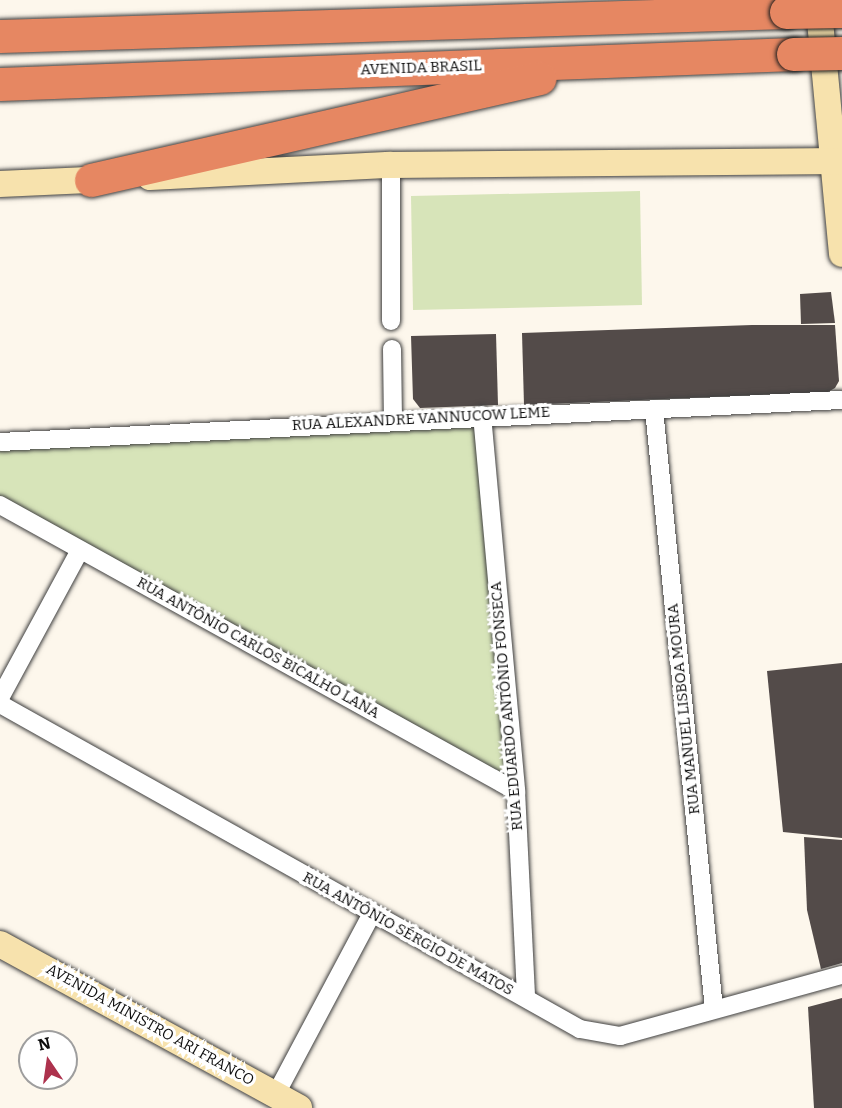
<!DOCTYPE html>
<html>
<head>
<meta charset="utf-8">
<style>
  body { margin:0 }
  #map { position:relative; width:842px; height:1108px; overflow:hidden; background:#fdf7ec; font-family:Bitter,serif }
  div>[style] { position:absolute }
  .green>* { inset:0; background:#d7e4b9 }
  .building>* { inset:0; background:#534b49 }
  .roads { filter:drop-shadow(0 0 2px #3f3f3f) drop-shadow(0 0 2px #3f3f3f) }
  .street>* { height:18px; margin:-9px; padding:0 9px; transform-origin:9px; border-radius:9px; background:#fff }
  .secondary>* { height:26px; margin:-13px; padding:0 13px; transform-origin:13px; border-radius:13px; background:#f7e2ad }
  .highway>* { height:33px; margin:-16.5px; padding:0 16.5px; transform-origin:16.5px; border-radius:16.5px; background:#e68762 }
  .bridges { filter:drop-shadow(0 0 2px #1d1d1d) drop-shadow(0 0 2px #1d1d1d) }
  .highway-bridge>* { height:33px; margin:-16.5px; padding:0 16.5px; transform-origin:16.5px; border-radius:16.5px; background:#e68762 }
  span { translate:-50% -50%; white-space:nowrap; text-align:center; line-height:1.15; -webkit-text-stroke:6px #fff; paint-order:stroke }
  .street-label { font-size:15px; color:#0c0c0c }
  .north { position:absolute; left:18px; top:1030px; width:60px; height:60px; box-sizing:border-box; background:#fff; border:2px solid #9e9e9e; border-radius:50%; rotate:347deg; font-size:16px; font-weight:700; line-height:24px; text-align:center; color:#0c0c0c }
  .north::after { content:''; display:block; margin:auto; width:21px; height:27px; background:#ad324d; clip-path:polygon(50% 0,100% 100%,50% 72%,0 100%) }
</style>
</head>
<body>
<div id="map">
  <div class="green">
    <i style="clip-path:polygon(640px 191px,642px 305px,413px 310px,411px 196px)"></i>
    <i style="clip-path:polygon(482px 415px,516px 791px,0 504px,0 442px)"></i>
  </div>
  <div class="building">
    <i style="clip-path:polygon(831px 292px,835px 323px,801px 324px,800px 294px)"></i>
    <i style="clip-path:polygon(752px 325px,835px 325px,839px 381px,835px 388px,828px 392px,524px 405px,522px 333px)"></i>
    <i style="clip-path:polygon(496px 334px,498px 405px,420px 408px,413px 399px,411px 336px)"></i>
    <i style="clip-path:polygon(842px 663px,842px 838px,783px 832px,767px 671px)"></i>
    <i style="clip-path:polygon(804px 837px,842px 840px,842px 963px,821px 969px,807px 910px)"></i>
    <i style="clip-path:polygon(842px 998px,842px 1108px,814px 1108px,808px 1007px)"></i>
  </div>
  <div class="roads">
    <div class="street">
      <i style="left:391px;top:321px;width:156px;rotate:-90deg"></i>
      <i style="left:392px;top:349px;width:71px;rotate:89.2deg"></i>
      <i style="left:654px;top:409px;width:603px;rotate:84.29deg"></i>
      <i style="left:482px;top:415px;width:378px;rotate:84.8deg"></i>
      <i style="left:516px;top:791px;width:207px;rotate:87.2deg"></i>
      <i style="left:0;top:442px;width:843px;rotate:-2.86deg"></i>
      <i style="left:0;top:505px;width:590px;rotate:29deg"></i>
      <i style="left:0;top:698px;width:168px;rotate:-61.6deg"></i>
      <i style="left:0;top:704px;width:665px;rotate:29.26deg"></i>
      <i style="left:580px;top:1029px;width:41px;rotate:9.9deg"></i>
      <i style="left:620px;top:1036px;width:230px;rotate:-15.4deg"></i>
      <i style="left:276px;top:1094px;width:203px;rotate:-62deg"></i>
    </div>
    <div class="secondary">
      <i style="left:818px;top:0;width:255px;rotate:84.6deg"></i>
      <i style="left:150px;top:177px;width:241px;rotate:-2.9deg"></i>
      <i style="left:391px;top:165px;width:451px;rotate:-0.5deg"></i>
      <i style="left:0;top:184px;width:110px;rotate:-2.6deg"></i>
      <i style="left:0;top:944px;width:341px;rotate:28.7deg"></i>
    </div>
    <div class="highway">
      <i style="left:0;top:36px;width:786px;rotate:-1.75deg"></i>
      <i style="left:0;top:84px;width:794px;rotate:-2.17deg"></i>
      <i style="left:91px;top:180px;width:460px;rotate:-12.8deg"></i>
    </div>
  </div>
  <div class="bridges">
    <div class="highway-bridge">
      <i style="left:786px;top:12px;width:56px;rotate:-1deg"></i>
      <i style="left:793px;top:54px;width:49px;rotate:-1.2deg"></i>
    </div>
  </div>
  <div class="street-label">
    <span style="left:421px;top:68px;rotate:-2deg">AVENIDA BRASIL</span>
    <span style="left:421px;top:419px;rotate:-3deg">RUA ALEXANDRE VANNUCOW LEME</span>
    <span style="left:258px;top:648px;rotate:29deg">RUA ANTÔNIO CARLOS BICALHO LANA</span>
    <span style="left:507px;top:706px;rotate:-95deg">RUA EDUARDO ANTÔNIO FONSECA</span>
    <span style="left:684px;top:709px;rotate:-96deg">RUA MANUEL LISBOA MOURA</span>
    <span style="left:408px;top:934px;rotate:29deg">RUA ANTÔNIO SÉRGIO DE MATOS</span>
    <span style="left:150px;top:1025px;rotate:29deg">AVENIDA MINISTRO ARI FRANCO</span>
  </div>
  <div class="north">N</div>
</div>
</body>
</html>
